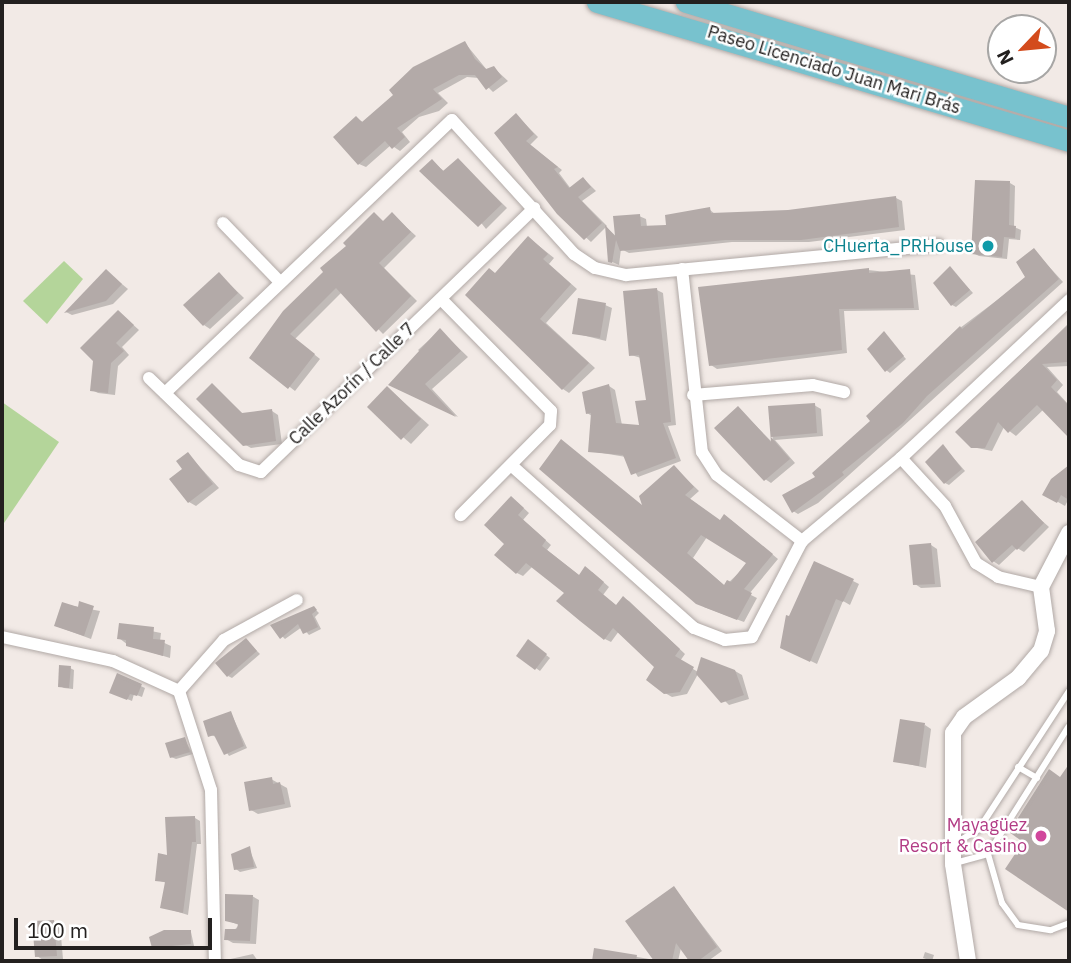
<!DOCTYPE html>
<html>
<head>
<meta charset="utf-8">
<style>
  body { margin:0 }
  #map { position:relative; width:1071px; height:963px; overflow:hidden; background:#f2eae6; font-family:"IBM Plex Sans",sans-serif }
  div>[style] { position:absolute }
  .green>* { inset:0; background:#b4d59a }
  .shadow>* { inset:0; background:#0003 }
  .building>* { inset:0; background:#b3aaa8 }
  .roads { filter:drop-shadow(0 0 2px #b1a9a6) drop-shadow(0 0 2px #b1a9a6) }
  .service>* { height:6px; margin:-3px; padding:0 3px; transform-origin:3px; border-radius:3px; background:#fff }
  .minor>* { height:12px; margin:-6px; padding:0 6px; transform-origin:6px; border-radius:6px; background:#fff }
  .tertiary>* { height:16px; margin:-8px; padding:0 8px; transform-origin:8px; border-radius:8px; background:#fff }
  .primary>* { height:21px; margin:-10.5px; padding:0 10.5px; transform-origin:10.5px; border-radius:10.5px; background:#78c2ce }
  .dots>* { width:19px; height:19px; translate:-50% -50%; box-sizing:border-box; border:4px solid #fff; border-radius:50% }
  span { translate:-50% -50%; white-space:nowrap; text-align:center; line-height:1.15; -webkit-text-stroke:5px #fff; paint-order:stroke }
  .street-label { font-size:18px; color:#23201f }
  .culture-label { font-size:18px; color:#0d838f }
  .right { translate:-100% -50%; text-align:right }
  .hotel-label { font-size:18px; color:#b23c85 }
  .frame { position:absolute; inset:0; border:4px solid #23201f; pointer-events:none }
  .north { position:absolute; left:987px; top:14px; width:70px; height:70px; box-sizing:border-box; background:#fff; border:2px solid #a7a6a5; border-radius:50%; rotate:244deg; font-size:19px; font-weight:700; line-height:28px; text-align:center; color:#23201f }
  .north::after { content:''; display:block; margin:auto; width:24px; height:32px; background:#d34b1c; clip-path:polygon(50% 0,100% 100%,50% 72%,0 100%) }
  .scale { position:absolute; left:14px; top:918px; width:198px; height:32px; box-sizing:border-box; border:4px solid #23201f; border-top:0; padding-left:9px; font-size:21px; line-height:24px; white-space:nowrap; color:#23201f; -webkit-text-stroke:5px #fff; paint-order:stroke }
</style>
</head>
<body>
<div id="map">
  <div class="green">
    <i style="clip-path:polygon(64px 261px,83px 279px,47px 324px,23px 301px)"></i>
    <i style="clip-path:polygon(2px 402px,59px 442px,2px 526px)"></i>
  </div>
  <div class="shadow">
    <i style="clip-path:polygon(465px 43px,487px 70px,494px 68px,508px 81px,493px 92px,479px 78px,467px 77px,438px 93px,448px 103px,439px 111px,419px 117px,402px 132px,410px 142px,400px 151px,391px 145px,366px 167px,359px 164px,357px 119px,363px 122px)"></i>
    <i style="clip-path:polygon(516px 115px,538px 137px,530px 145px,562px 170px,559px 173px,571px 189px,584px 179px,596px 191px,582px 201px,607px 226px,591px 242px,558px 212px,496px 133px)"></i>
    <i style="clip-path:polygon(458px 160px,507px 208px,486px 229px,432px 161px,445px 172px)"></i>
    <i style="clip-path:polygon(1010px 183px,1015px 186px,1014px 227px,1021px 230px,1020px 240px,1009px 239px,1007px 259px,979px 256px,973px 253px)"></i>
    <i style="clip-path:polygon(896px 198px,902px 201px,905px 230px,809px 242px,732px 242px,629px 253px,621px 249px,619px 265px,610px 261px,607px 228px,617px 237px,639px 216px,646px 219px,647px 227px,668px 226px,709px 209px,716px 215px,789px 212px)"></i>
    <i style="clip-path:polygon(392px 214px,416px 236px,384px 268px,417px 301px,383px 334px,342px 292px,295px 339px,320px 359px,295px 391px,251px 357px,374px 215px,384px 222px)"></i>
    <i style="clip-path:polygon(529px 238px,554px 258px,549px 264px,577px 289px,546px 323px,595px 368px,569px 393px,563px 389px,496px 274px)"></i>
    <i style="clip-path:polygon(1034px 250px,1063px 282px,818px 503px,798px 514px,793px 511px,960px 328px,1028px 277px)"></i>
    <i style="clip-path:polygon(950px 268px,973px 293px,956px 307px,952px 305px)"></i>
    <i style="clip-path:polygon(868px 270px,915px 275px,919px 310px,844px 311px,847px 353px,717px 369px,711px 365px)"></i>
    <i style="clip-path:polygon(106px 271px,128px 289px,113px 304px,72px 315px,66px 312px)"></i>
    <i style="clip-path:polygon(219px 274px,244px 298px,210px 329px,204px 325px)"></i>
    <i style="clip-path:polygon(657px 290px,663px 293px,676px 425px,668px 426px,681px 461px,638px 477px,626px 457px,590px 451px,592px 416px,587px 413px,609px 386px,615px 390px,622px 425px,641px 427px,649px 401px,641px 358px,631px 355px)"></i>
    <i style="clip-path:polygon(605px 305px,612px 308px,606px 341px,574px 333px)"></i>
    <i style="clip-path:polygon(119px 312px,139px 330px,122px 347px,129px 355px,118px 366px,115px 395px,98px 393px,92px 390px)"></i>
    <i style="clip-path:polygon(1069px 323px,1069px 366px,1047px 367px,1063px 385px,1057px 392px,1069px 405px,1069px 436px,1044px 409px,1016px 436px,1004px 427px,992px 451px,972px 447px,957px 432px)"></i>
    <i style="clip-path:polygon(440px 330px,468px 357px,432px 389px,458px 417px,398px 389px,421px 353px,418px 350px)"></i>
    <i style="clip-path:polygon(884px 334px,906px 359px,890px 373px,886px 370px)"></i>
    <i style="clip-path:polygon(212px 385px,244px 415px,272px 411px,278px 415px,282px 444px,251px 448px,244px 444px)"></i>
    <i style="clip-path:polygon(388px 388px,429px 425px,411px 444px,369px 407px)"></i>
    <i style="clip-path:polygon(814px 405px,821px 409px,823px 436px,775px 440px,795px 463px,771px 483px,765px 479px,738px 408px,773px 443px,770px 408px)"></i>
    <i style="clip-path:polygon(943px 446px,965px 471px,949px 485px,945px 483px)"></i>
    <i style="clip-path:polygon(188px 454px,219px 488px,196px 506px,189px 502px,184px 469px)"></i>
    <i style="clip-path:polygon(evenodd,674px 467px,699px 491px,690px 499px,721px 522px,731px 520px,778px 559px,749px 594px,757px 598px,744px 622px,704px 607px,645px 508px,674px 467px,707px 537px,749px 563px,725px 586px,693px 558px,707px 537px)"></i>
    <i style="clip-path:polygon(1069px 467px,1069px 498px,1065px 506px,1044px 494px,1052px 480px)"></i>
    <i style="clip-path:polygon(517px 502px,529px 513px,523px 520px,551px 545px,547px 550px,580px 576px,592px 572px,609px 587px,603px 595px,617px 606px,623px 598px,629px 601px,685px 654px,680px 661px,698px 672px,735px 671px,742px 675px,749px 699px,729px 705px,698px 674px,687px 694px,672px 697px,665px 693px,656px 667px,619px 631px,611px 642px,605px 639px,566px 592px,533px 566px,523px 576px,517px 573px,497px 555px,506px 544px)"></i>
    <i style="clip-path:polygon(1022px 503px,1049px 527px,1024px 552px,1017px 548px,999px 565px,993px 561px)"></i>
    <i style="clip-path:polygon(931px 545px,937px 549px,941px 587px,921px 588px,915px 584px)"></i>
    <i style="clip-path:polygon(853px 581px,859px 584px,850px 605px,843px 601px,817px 664px,782px 647px)"></i>
    <i style="clip-path:polygon(63px 604px,100px 611px,91px 639px,56px 626px)"></i>
    <i style="clip-path:polygon(314px 608px,319px 613px,315px 617px,321px 629px,309px 635px,302px 627px,285px 639px,272px 626px)"></i>
    <i style="clip-path:polygon(121px 625px,161px 633px,160px 641px,171px 646px,170px 658px,128px 645px,119px 638px)"></i>
    <i style="clip-path:polygon(246px 640px,260px 654px,232px 678px,228px 676px)"></i>
    <i style="clip-path:polygon(532px 644px,550px 658px,540px 671px,518px 655px)"></i>
    <i style="clip-path:polygon(70px 668px,74px 670px,73px 689px,64px 688px,60px 686px)"></i>
    <i style="clip-path:polygon(118px 675px,145px 688px,142px 697px,134px 694px,132px 701px,115px 694px)"></i>
    <i style="clip-path:polygon(231px 713px,247px 748px,229px 756px,217px 737px,210px 735px)"></i>
    <i style="clip-path:polygon(925px 725px,931px 729px,926px 768px,895px 761px)"></i>
    <i style="clip-path:polygon(184px 739px,193px 754px,176px 759px,171px 757px)"></i>
    <i style="clip-path:polygon(1069px 767px,1069px 910px,1007px 868px)"></i>
    <i style="clip-path:polygon(271px 779px,287px 788px,291px 807px,258px 814px,251px 810px)"></i>
    <i style="clip-path:polygon(195px 818px,200px 821px,201px 844px,197px 844px,188px 915px,162px 907px,167px 883px,157px 880px)"></i>
    <i style="clip-path:polygon(249px 848px,257px 868px,240px 872px,236px 869px)"></i>
    <i style="clip-path:polygon(674px 888px,722px 951px,708px 961px,691px 961px,681px 948px,678px 961px,594px 961px,596px 950px,655px 960px)"></i>
    <i style="clip-path:polygon(252px 896px,259px 900px,256px 944px,233px 943px,226px 939px,239px 925px,226px 920px)"></i>
    <i style="clip-path:polygon(53px 921px,60px 925px,63px 959px,43px 960px,37px 956px)"></i>
    <i style="clip-path:polygon(191px 932px,194px 946px,154px 946px)"></i>
    <i style="clip-path:polygon(925px 952px,934px 955px,932px 961px,923px 958px)"></i>
    <i style="clip-path:polygon(253px 954px,258px 961px,226px 961px,226px 960px)"></i>
  </div>
  <div class="building">
    <i style="clip-path:polygon(465px 41px,475px 59px,486px 69px,494px 66px,502px 77px,486px 90px,475px 75px,459px 75px,433px 89px,442px 99px,397px 128px,405px 137px,392px 149px,385px 141px,358px 165px,333px 137px,356px 116px,362px 122px,393px 95px,389px 90px,413px 67px)"></i>
    <i style="clip-path:polygon(516px 113px,534px 134px,526px 141px,558px 167px,554px 169px,569px 188px,583px 177px,591px 187px,578px 197px,602px 223px,584px 240px,557px 214px,494px 133px)"></i>
    <i style="clip-path:polygon(458px 158px,502px 204px,478px 227px,419px 171px,432px 159px,443px 171px)"></i>
    <i style="clip-path:polygon(975px 180px,1010px 181px,1009px 225px,1016px 226px,1015px 238px,1004px 237px,1002px 257px,971px 254px)"></i>
    <i style="clip-path:polygon(896px 196px,899px 227px,801px 240px,725px 240px,620px 251px,616px 240px,612px 263px,608px 262px,605px 225px,615px 236px,613px 216px,640px 214px,641px 226px,666px 225px,665px 215px,710px 207px,711px 213px,788px 210px)"></i>
    <i style="clip-path:polygon(374px 212px,383px 221px,392px 212px,411px 232px,379px 263px,411px 296px,376px 332px,336px 288px,290px 334px,315px 354px,288px 389px,249px 358px,283px 311px,323px 272px,320px 268px,346px 246px,343px 243px)"></i>
    <i style="clip-path:polygon(528px 236px,548px 254px,543px 259px,571px 284px,540px 319px,589px 363px,562px 390px,465px 295px,489px 268px,495px 273px)"></i>
    <i style="clip-path:polygon(1034px 248px,1059px 279px,927px 396px,903px 423px,842px 472px,844px 475px,792px 513px,782px 495px,815px 477px,812px 473px,870px 421px,866px 416px,960px 326px,962px 329px,1025px 277px,1016px 262px)"></i>
    <i style="clip-path:polygon(950px 266px,970px 290px,951px 306px,933px 283px)"></i>
    <i style="clip-path:polygon(869px 268px,869px 273px,910px 269px,914px 308px,839px 309px,842px 350px,709px 366px,698px 287px)"></i>
    <i style="clip-path:polygon(106px 269px,122px 284px,106px 301px,64px 313px)"></i>
    <i style="clip-path:polygon(219px 272px,238px 293px,203px 326px,183px 305px)"></i>
    <i style="clip-path:polygon(657px 288px,671px 422px,663px 423px,676px 458px,631px 475px,623px 455px,588px 452px,591px 413px,586px 414px,582px 392px,609px 384px,616px 423px,639px 425px,635px 401px,646px 400px,639px 355px,629px 356px,623px 291px)"></i>
    <i style="clip-path:polygon(578px 298px,606px 303px,600px 338px,572px 334px)"></i>
    <i style="clip-path:polygon(118px 310px,134px 325px,116px 343px,124px 351px,111px 363px,108px 393px,90px 391px,93px 361px,80px 348px)"></i>
    <i style="clip-path:polygon(1069px 324px,1067px 362px,1042px 364px,1057px 380px,1051px 387px,1069px 406px,1069px 438px,1037px 405px,1008px 433px,998px 422px,985px 448px,971px 448px,955px 432px)"></i>
    <i style="clip-path:polygon(440px 328px,461px 351px,425px 384px,456px 417px,388px 385px)"></i>
    <i style="clip-path:polygon(884px 331px,904px 356px,885px 372px,867px 349px)"></i>
    <i style="clip-path:polygon(212px 383px,242px 413px,272px 409px,276px 441px,243px 446px,196px 399px)"></i>
    <i style="clip-path:polygon(387px 386px,421px 419px,401px 440px,367px 407px)"></i>
    <i style="clip-path:polygon(815px 403px,817px 433px,771px 437px,790px 459px,764px 481px,714px 428px,738px 406px,771px 442px,768px 406px)"></i>
    <i style="clip-path:polygon(evenodd,561px 439px,642px 505px,639px 496px,674px 465px,694px 487px,685px 495px,720px 520px,724px 514px,773px 554px,744px 589px,752px 593px,737px 620px,696px 604px,539px 469px,561px 439px,701px 535px,746px 563px,731px 582px,727px 580px,724px 585px,687px 553px,701px 535px)"></i>
    <i style="clip-path:polygon(943px 444px,962px 469px,944px 484px,925px 462px)"></i>
    <i style="clip-path:polygon(188px 452px,213px 484px,188px 503px,169px 479px,182px 469px,176px 461px)"></i>
    <i style="clip-path:polygon(1069px 465px,1069px 500px,1061px 495px,1057px 503px,1042px 495px,1051px 479px)"></i>
    <i style="clip-path:polygon(511px 496px,524px 508px,518px 515px,546px 540px,542px 546px,579px 575px,585px 566px,604px 582px,598px 590px,616px 605px,623px 596px,680px 649px,675px 656px,694px 667px,680px 692px,664px 694px,646px 680px,654px 667px,613px 628px,604px 640px,580px 621px,556px 601px,564px 593px,526px 563px,516px 574px,494px 555px,504px 544px,484px 525px)"></i>
    <i style="clip-path:polygon(1022px 500px,1044px 523px,1017px 550px,1012px 545px,992px 563px,975px 542px)"></i>
    <i style="clip-path:polygon(931px 543px,935px 584px,913px 585px,909px 545px)"></i>
    <i style="clip-path:polygon(814px 561px,854px 579px,843px 602px,836px 599px,810px 662px,780px 648px,786px 615px,789px 616px)"></i>
    <i style="clip-path:polygon(79px 601px,94px 606px,84px 636px,54px 626px,62px 602px,78px 607px)"></i>
    <i style="clip-path:polygon(314px 606px,317px 610px,312px 614px,318px 627px,303px 634px,298px 624px,280px 639px,270px 625px)"></i>
    <i style="clip-path:polygon(119px 623px,154px 627px,153px 639px,165px 640px,163px 656px,126px 646px,126px 640px,117px 639px)"></i>
    <i style="clip-path:polygon(246px 638px,257px 651px,227px 677px,215px 663px)"></i>
    <i style="clip-path:polygon(528px 639px,547px 654px,535px 670px,516px 656px)"></i>
    <i style="clip-path:polygon(701px 657px,735px 670px,744px 695px,721px 703px,696px 674px)"></i>
    <i style="clip-path:polygon(59px 665px,71px 666px,69px 688px,58px 687px)"></i>
    <i style="clip-path:polygon(117px 673px,142px 684px,137px 696px,130px 694px,127px 700px,109px 693px)"></i>
    <i style="clip-path:polygon(231px 711px,244px 746px,224px 755px,214px 735px,208px 737px,203px 721px)"></i>
    <i style="clip-path:polygon(900px 719px,925px 723px,919px 766px,893px 762px)"></i>
    <i style="clip-path:polygon(185px 737px,190px 752px,170px 758px,165px 743px)"></i>
    <i style="clip-path:polygon(1069px 764px,1069px 912px,1005px 869px,1023px 842px,1009px 832px,1049px 769px,1060px 777px)"></i>
    <i style="clip-path:polygon(272px 777px,273px 784px,280px 782px,285px 804px,249px 811px,244px 782px)"></i>
    <i style="clip-path:polygon(195px 816px,196px 842px,192px 842px,183px 913px,160px 908px,165px 882px,155px 881px,158px 853px,167px 855px,165px 817px)"></i>
    <i style="clip-path:polygon(250px 846px,254px 867px,234px 870px,231px 854px)"></i>
    <i style="clip-path:polygon(674px 886px,717px 947px,698px 961px,689px 961px,676px 943px,672px 961px,654px 961px,625px 921px)"></i>
    <i style="clip-path:polygon(225px 894px,253px 895px,250px 941px,224px 940px,225px 929px,237px 929px,238px 924px,225px 921px)"></i>
    <i style="clip-path:polygon(54px 920px,57px 956px,35px 957px,32px 921px)"></i>
    <i style="clip-path:polygon(164px 930px,191px 930px,191px 944px,152px 948px,149px 937px)"></i>
    <i style="clip-path:polygon(594px 948px,637px 955px,636px 961px,592px 961px)"></i>
  </div>
  <div class="roads">
    <div class="service">
      <i style="left:1018px;top:767px;width:22px;rotate:30deg"></i>
      <i style="left:982px;top:823px;width:21px;rotate:31deg"></i>
      <i style="left:954px;top:844px;width:29px;rotate:-31deg"></i>
      <i style="left:979px;top:829px;width:165px;rotate:-56.9deg"></i>
      <i style="left:988px;top:854px;width:51px;rotate:74.1deg"></i>
      <i style="left:1002px;top:903px;width:27px;rotate:54deg"></i>
      <i style="left:1018px;top:925px;width:33px;rotate:9deg"></i>
      <i style="left:1051px;top:930px;width:19px;rotate:-21deg"></i>
      <i style="left:955px;top:863px;width:34px;rotate:-15deg"></i>
      <i style="left:988px;top:854px;width:151px;rotate:-57.7deg"></i>
    </div>
    <div class="minor">
      <i style="left:223px;top:223px;width:82px;rotate:46deg"></i>
      <i style="left:682px;top:269px;width:184px;rotate:83.8deg"></i>
      <i style="left:702px;top:452px;width:27px;rotate:57deg"></i>
      <i style="left:717px;top:475px;width:108px;rotate:37.8deg"></i>
      <i style="left:441px;top:299px;width:157px;rotate:45.5deg"></i>
      <i style="left:551px;top:411px;width:14px;rotate:94deg"></i>
      <i style="left:550px;top:425px;width:127px;rotate:134.7deg"></i>
      <i style="left:149px;top:378px;width:125px;rotate:44deg"></i>
      <i style="left:239px;top:465px;width:23px;rotate:18deg"></i>
      <i style="left:261px;top:472px;width:380px;rotate:-44deg"></i>
      <i style="left:165px;top:393px;width:396px;rotate:-43.6deg"></i>
      <i style="left:452px;top:120px;width:181px;rotate:47.7deg"></i>
      <i style="left:574px;top:254px;width:25px;rotate:34deg"></i>
      <i style="left:595px;top:268px;width:32px;rotate:13deg"></i>
      <i style="left:626px;top:275px;width:314px;rotate:-5.5deg"></i>
      <i style="left:693px;top:395px;width:120px;rotate:-4.8deg"></i>
      <i style="left:813px;top:385px;width:32px;rotate:13deg"></i>
      <i style="left:901px;top:458px;width:65px;rotate:47.5deg"></i>
      <i style="left:945px;top:506px;width:65px;rotate:61.5deg"></i>
      <i style="left:976px;top:563px;width:26px;rotate:32deg"></i>
      <i style="left:998px;top:577px;width:44px;rotate:13.1deg"></i>
      <i style="left:511px;top:465px;width:245px;rotate:41.7deg"></i>
      <i style="left:694px;top:628px;width:33px;rotate:21deg"></i>
      <i style="left:725px;top:640px;width:27px;rotate:-6deg"></i>
      <i style="left:752px;top:637px;width:108px;rotate:-62.5deg"></i>
      <i style="left:802px;top:541px;width:129px;rotate:-40deg"></i>
      <i style="left:901px;top:458px;width:231px;rotate:-43.2deg"></i>
      <i style="left:2px;top:637px;width:114px;rotate:12.2deg"></i>
      <i style="left:113px;top:661px;width:72px;rotate:24.4deg"></i>
      <i style="left:179px;top:691px;width:104px;rotate:72.1deg"></i>
      <i style="left:211px;top:790px;width:171px;rotate:88.7deg"></i>
      <i style="left:179px;top:691px;width:68px;rotate:-48.6deg"></i>
      <i style="left:224px;top:640px;width:83px;rotate:-28.7deg"></i>
    </div>
    <div class="tertiary">
      <i style="left:968px;top:961px;width:98px;rotate:-98.8deg"></i>
      <i style="left:953px;top:864px;width:131px;rotate:-90deg"></i>
      <i style="left:953px;top:733px;width:19px;rotate:-55deg"></i>
      <i style="left:964px;top:717px;width:67px;rotate:-35.8deg"></i>
      <i style="left:1018px;top:678px;width:35px;rotate:-50deg"></i>
      <i style="left:1041px;top:651px;width:21px;rotate:-73deg"></i>
      <i style="left:1047px;top:631px;width:44px;rotate:-97.8deg"></i>
      <i style="left:1041px;top:587px;width:61px;rotate:-62.6deg"></i>
    </div>
    <div class="primary">
      <i style="left:597px;top:2px;width:492px;rotate:16.4deg"></i>
      <i style="left:686px;top:2px;width:400px;rotate:16.7deg"></i>
    </div>
  </div>
  <div class="dots">
    <i style="left:988px;top:246px;background:#0f9aa8"></i>
    <i style="left:1041px;top:836px;background:#d1479c"></i>
  </div>
  <div class="street-label">
    <span style="left:834px;top:70px;rotate:17deg">Paseo Licenciado Juan Mari Brás</span>
    <span style="left:352px;top:384px;rotate:-44deg">Calle Azorín / Calle 7</span>
  </div>
  <div class="culture-label">
    <span class="right" style="left:974px;top:246px">CHuerta_PRHouse</span>
  </div>
  <div class="hotel-label">
    <span class="right" style="left:1027px;top:836px">Mayagüez<br>Resort &amp; Casino</span>
  </div>
  <div class="frame"></div>
  <div class="north">N</div>
  <div class="scale">100 m</div>
</div>
</body>
</html>
